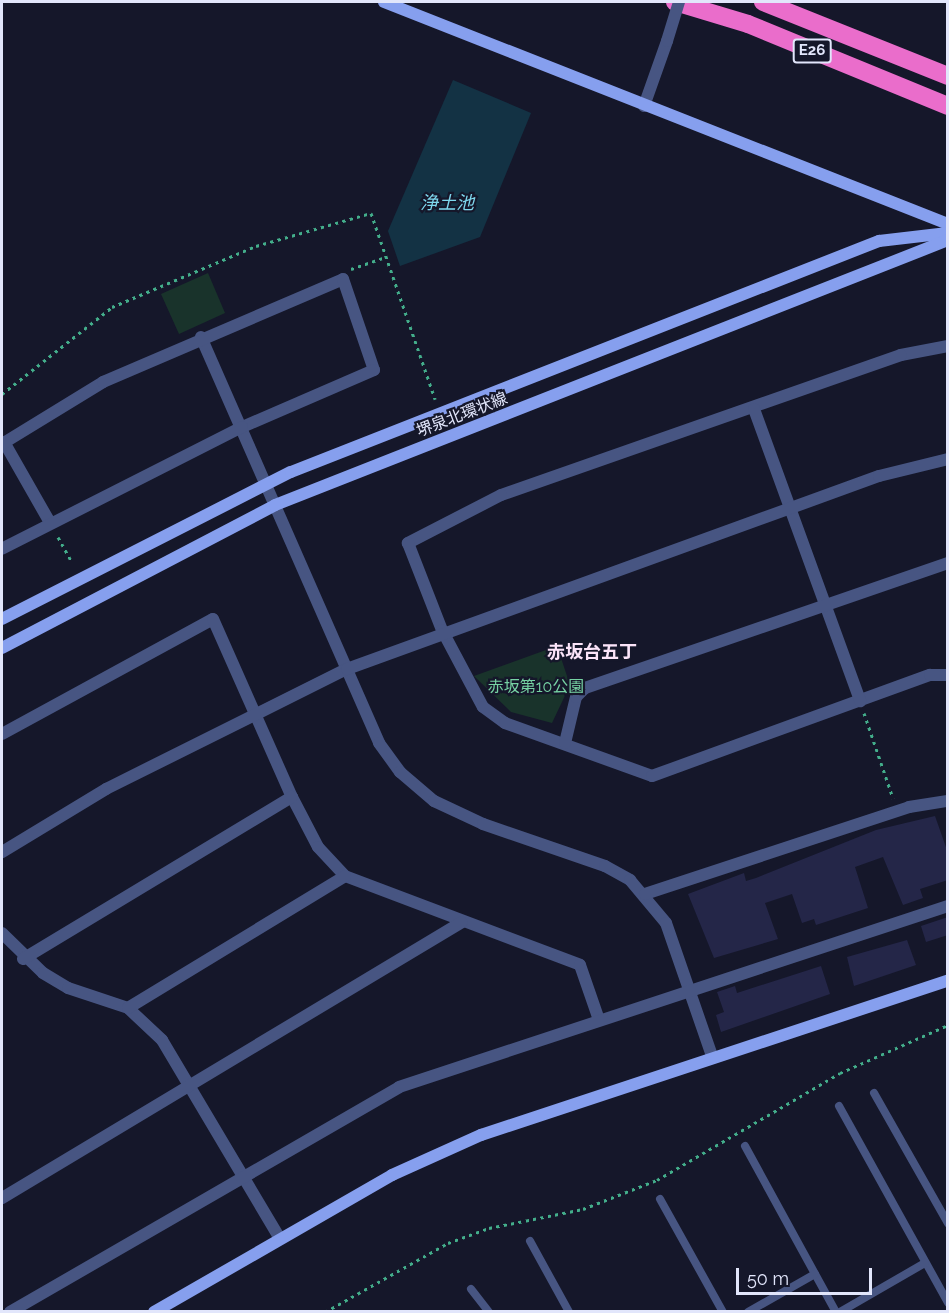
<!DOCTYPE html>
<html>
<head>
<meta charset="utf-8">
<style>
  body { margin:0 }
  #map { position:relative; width:949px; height:1313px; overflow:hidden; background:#15172a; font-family:Raleway,"Noto Sans JP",sans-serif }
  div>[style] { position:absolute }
  .green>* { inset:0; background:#19332b }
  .water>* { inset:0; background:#133244 }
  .building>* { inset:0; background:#242648 }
  .path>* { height:3px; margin-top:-1.5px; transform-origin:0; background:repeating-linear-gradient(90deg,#43ae8b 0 3px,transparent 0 7.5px) }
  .lane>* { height:8px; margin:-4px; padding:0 4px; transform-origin:4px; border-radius:4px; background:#475582 }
  .street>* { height:12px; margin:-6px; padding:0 6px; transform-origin:6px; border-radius:6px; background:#475582 }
  .secondary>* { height:12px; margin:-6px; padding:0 6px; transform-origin:6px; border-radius:6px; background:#869fee }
  .highway>* { height:18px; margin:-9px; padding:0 9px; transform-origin:9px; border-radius:9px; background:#ea6dcb }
  .street-bridge>* { height:12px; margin:-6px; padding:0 6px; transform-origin:6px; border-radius:6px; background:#475582 }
  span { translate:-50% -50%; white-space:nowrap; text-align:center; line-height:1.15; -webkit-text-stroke:4.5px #15172a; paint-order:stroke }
  .shield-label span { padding:2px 4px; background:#15172a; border:2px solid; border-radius:4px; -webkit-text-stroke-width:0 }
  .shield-label { font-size:15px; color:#e2e6fb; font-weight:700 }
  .street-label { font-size:16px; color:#e2e6fb }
  .park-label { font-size:16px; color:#76d2a3 }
  .water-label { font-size:18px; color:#7ed7ed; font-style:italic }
  .neighbourhood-label { font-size:18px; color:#fbe4f9; font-weight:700 }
  .frame { position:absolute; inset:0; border:3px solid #e2e6fb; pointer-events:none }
  .scale { position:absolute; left:736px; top:1268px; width:136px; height:27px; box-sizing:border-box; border:3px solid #e2e6fb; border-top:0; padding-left:8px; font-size:18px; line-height:21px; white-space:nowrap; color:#e2e6fb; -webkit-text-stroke:4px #15172a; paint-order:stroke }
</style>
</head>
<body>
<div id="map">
  <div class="green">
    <i style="clip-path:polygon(208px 273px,225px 313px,179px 334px,161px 294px)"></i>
    <i style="clip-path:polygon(557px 646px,570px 685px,552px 723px,511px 712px,474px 676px)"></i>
  </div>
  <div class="water">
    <i style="clip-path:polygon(453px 80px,531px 113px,480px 237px,400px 266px,388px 231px)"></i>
  </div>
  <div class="building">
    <i style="clip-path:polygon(935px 816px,948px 853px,948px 880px,920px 889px,923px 898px,903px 905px,883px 857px,855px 867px,868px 908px,816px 925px,814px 919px,802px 923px,792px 894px,765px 903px,778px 939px,714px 958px,688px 894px,744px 873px,746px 881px,756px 878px,876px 830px)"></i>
    <i style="clip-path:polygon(948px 917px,948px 935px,926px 942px,921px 926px)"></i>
    <i style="clip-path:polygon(907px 940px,916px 965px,854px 986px,847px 957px)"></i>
    <i style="clip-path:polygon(821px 966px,830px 994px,721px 1032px,716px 1015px,724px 1012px,717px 992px,735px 986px,737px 993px)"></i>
  </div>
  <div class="path">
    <i style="left:351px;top:269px;width:37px;rotate:-19deg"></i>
    <i style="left:2px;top:394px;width:140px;rotate:-38.3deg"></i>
    <i style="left:112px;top:307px;width:156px;rotate:-23deg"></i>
    <i style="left:256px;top:246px;width:120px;rotate:-16deg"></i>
    <i style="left:371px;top:213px;width:197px;rotate:71deg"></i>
    <i style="left:58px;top:537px;width:29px;rotate:61deg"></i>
    <i style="left:864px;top:713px;width:90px;rotate:71.2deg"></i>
    <i style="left:325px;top:1312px;width:141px;rotate:-29.3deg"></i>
    <i style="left:448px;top:1243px;width:44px;rotate:-20.1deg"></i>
    <i style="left:489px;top:1228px;width:96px;rotate:-11.4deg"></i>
    <i style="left:583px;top:1209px;width:79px;rotate:-21.4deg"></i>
    <i style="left:657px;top:1180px;width:212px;rotate:-30.3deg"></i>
    <i style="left:840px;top:1073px;width:118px;rotate:-24deg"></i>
  </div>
  <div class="lane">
    <i style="left:874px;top:1093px;width:150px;rotate:60.4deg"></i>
    <i style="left:839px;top:1106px;width:225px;rotate:61deg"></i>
    <i style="left:745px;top:1146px;width:189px;rotate:61.3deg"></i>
    <i style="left:660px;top:1199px;width:129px;rotate:60.9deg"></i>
    <i style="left:530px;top:1241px;width:81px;rotate:61.2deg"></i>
    <i style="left:471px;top:1289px;width:29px;rotate:52deg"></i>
    <i style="left:748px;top:1312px;width:77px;rotate:-29.6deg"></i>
    <i style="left:840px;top:1312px;width:98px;rotate:-30deg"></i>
  </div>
  <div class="street">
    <i style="left:644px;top:106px;width:69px;rotate:-70.5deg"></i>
    <i style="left:201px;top:337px;width:443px;rotate:66.3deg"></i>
    <i style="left:379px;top:743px;width:36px;rotate:54deg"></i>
    <i style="left:400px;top:772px;width:45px;rotate:40.5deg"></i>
    <i style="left:434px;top:801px;width:54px;rotate:25.1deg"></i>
    <i style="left:483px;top:824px;width:129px;rotate:19deg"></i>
    <i style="left:605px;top:866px;width:29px;rotate:29deg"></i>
    <i style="left:630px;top:880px;width:56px;rotate:50.1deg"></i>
    <i style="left:666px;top:923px;width:141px;rotate:70.9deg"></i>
    <i style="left:948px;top:346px;width:48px;rotate:169.2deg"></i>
    <i style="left:901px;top:355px;width:424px;rotate:160.7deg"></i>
    <i style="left:501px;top:495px;width:105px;rotate:152.7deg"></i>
    <i style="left:408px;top:543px;width:93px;rotate:68.7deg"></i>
    <i style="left:442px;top:630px;width:87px;rotate:62deg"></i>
    <i style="left:483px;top:707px;width:27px;rotate:36deg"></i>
    <i style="left:505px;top:723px;width:156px;rotate:19.8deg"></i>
    <i style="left:652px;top:776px;width:296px;rotate:-20deg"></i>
    <i style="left:930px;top:675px;width:18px"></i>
    <i style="left:754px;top:409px;width:311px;rotate:70deg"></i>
    <i style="left:4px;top:442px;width:91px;rotate:60.3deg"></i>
    <i style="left:2px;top:444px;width:119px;rotate:-31.5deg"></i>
    <i style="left:103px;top:382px;width:261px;rotate:-23.2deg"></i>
    <i style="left:343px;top:279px;width:96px;rotate:71.2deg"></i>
    <i style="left:374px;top:370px;width:144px;rotate:156.6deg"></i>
    <i style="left:242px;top:427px;width:269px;rotate:153.1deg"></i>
    <i style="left:2px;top:734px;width:240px;rotate:-28.6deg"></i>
    <i style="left:213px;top:619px;width:195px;rotate:66.1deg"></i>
    <i style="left:292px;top:797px;width:56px;rotate:62.5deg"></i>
    <i style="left:318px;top:847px;width:40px;rotate:47deg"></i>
    <i style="left:345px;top:876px;width:251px;rotate:20.7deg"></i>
    <i style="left:580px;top:965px;width:55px;rotate:70.9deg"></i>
    <i style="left:565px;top:743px;width:47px;rotate:-76.6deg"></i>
    <i style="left:576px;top:697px;width:13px;rotate:-45deg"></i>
    <i style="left:585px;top:688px;width:384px;rotate:-19deg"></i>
    <i style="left:2px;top:852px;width:122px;rotate:-31.2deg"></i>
    <i style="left:106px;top:789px;width:269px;rotate:-26.5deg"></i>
    <i style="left:347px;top:669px;width:566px;rotate:-19.94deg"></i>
    <i style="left:879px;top:476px;width:71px;rotate:-13.8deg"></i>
    <i style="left:645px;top:894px;width:278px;rotate:-18.2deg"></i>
    <i style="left:909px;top:807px;width:39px;rotate:-9deg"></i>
    <i style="left:2px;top:933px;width:57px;rotate:44.3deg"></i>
    <i style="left:43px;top:973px;width:29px;rotate:31deg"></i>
    <i style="left:68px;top:988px;width:63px;rotate:18.4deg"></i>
    <i style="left:128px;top:1008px;width:47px;rotate:43.3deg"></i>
    <i style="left:162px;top:1040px;width:229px;rotate:59.3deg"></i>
    <i style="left:23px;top:959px;width:314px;rotate:-31.1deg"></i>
    <i style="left:128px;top:1008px;width:254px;rotate:-31.3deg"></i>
    <i style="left:2px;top:1198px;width:536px;rotate:-30.96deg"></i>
    <i style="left:10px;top:1312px;width:449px;rotate:-30deg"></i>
    <i style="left:399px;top:1087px;width:578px;rotate:-18.25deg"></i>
  </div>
  <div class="secondary">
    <i style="left:384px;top:2px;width:606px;rotate:21.49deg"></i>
    <i style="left:2px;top:619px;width:324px;rotate:-27deg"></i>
    <i style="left:291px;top:472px;width:632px;rotate:-21.45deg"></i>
    <i style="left:879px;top:241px;width:69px;rotate:-6.6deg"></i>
    <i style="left:2px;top:648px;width:308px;rotate:-27.6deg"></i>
    <i style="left:275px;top:505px;width:723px;rotate:-21.49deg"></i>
    <i style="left:154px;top:1312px;width:275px;rotate:-29.9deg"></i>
    <i style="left:392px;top:1175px;width:98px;rotate:-24.2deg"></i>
    <i style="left:481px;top:1135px;width:492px;rotate:-18.3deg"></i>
  </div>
  <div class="highway">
    <i style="left:675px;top:2px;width:76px;rotate:16.8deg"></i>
    <i style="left:748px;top:24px;width:216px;rotate:22.3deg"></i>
    <i style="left:763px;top:2px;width:199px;rotate:21.8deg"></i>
  </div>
  <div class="street-bridge">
    <i style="left:667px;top:41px;width:41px;rotate:-72.9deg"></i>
  </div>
  <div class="shield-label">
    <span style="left:812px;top:51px">E26</span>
  </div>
  <div class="street-label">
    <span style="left:462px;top:415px;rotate:-21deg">堺泉北環状線</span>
  </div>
  <div class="park-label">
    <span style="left:536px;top:687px">赤坂第10公園</span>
  </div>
  <div class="water-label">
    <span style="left:447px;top:203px">浄土池</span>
  </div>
  <div class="neighbourhood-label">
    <span style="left:592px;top:652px">赤坂台五丁</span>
  </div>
  <div class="frame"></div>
  <div class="scale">50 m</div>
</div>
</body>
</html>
